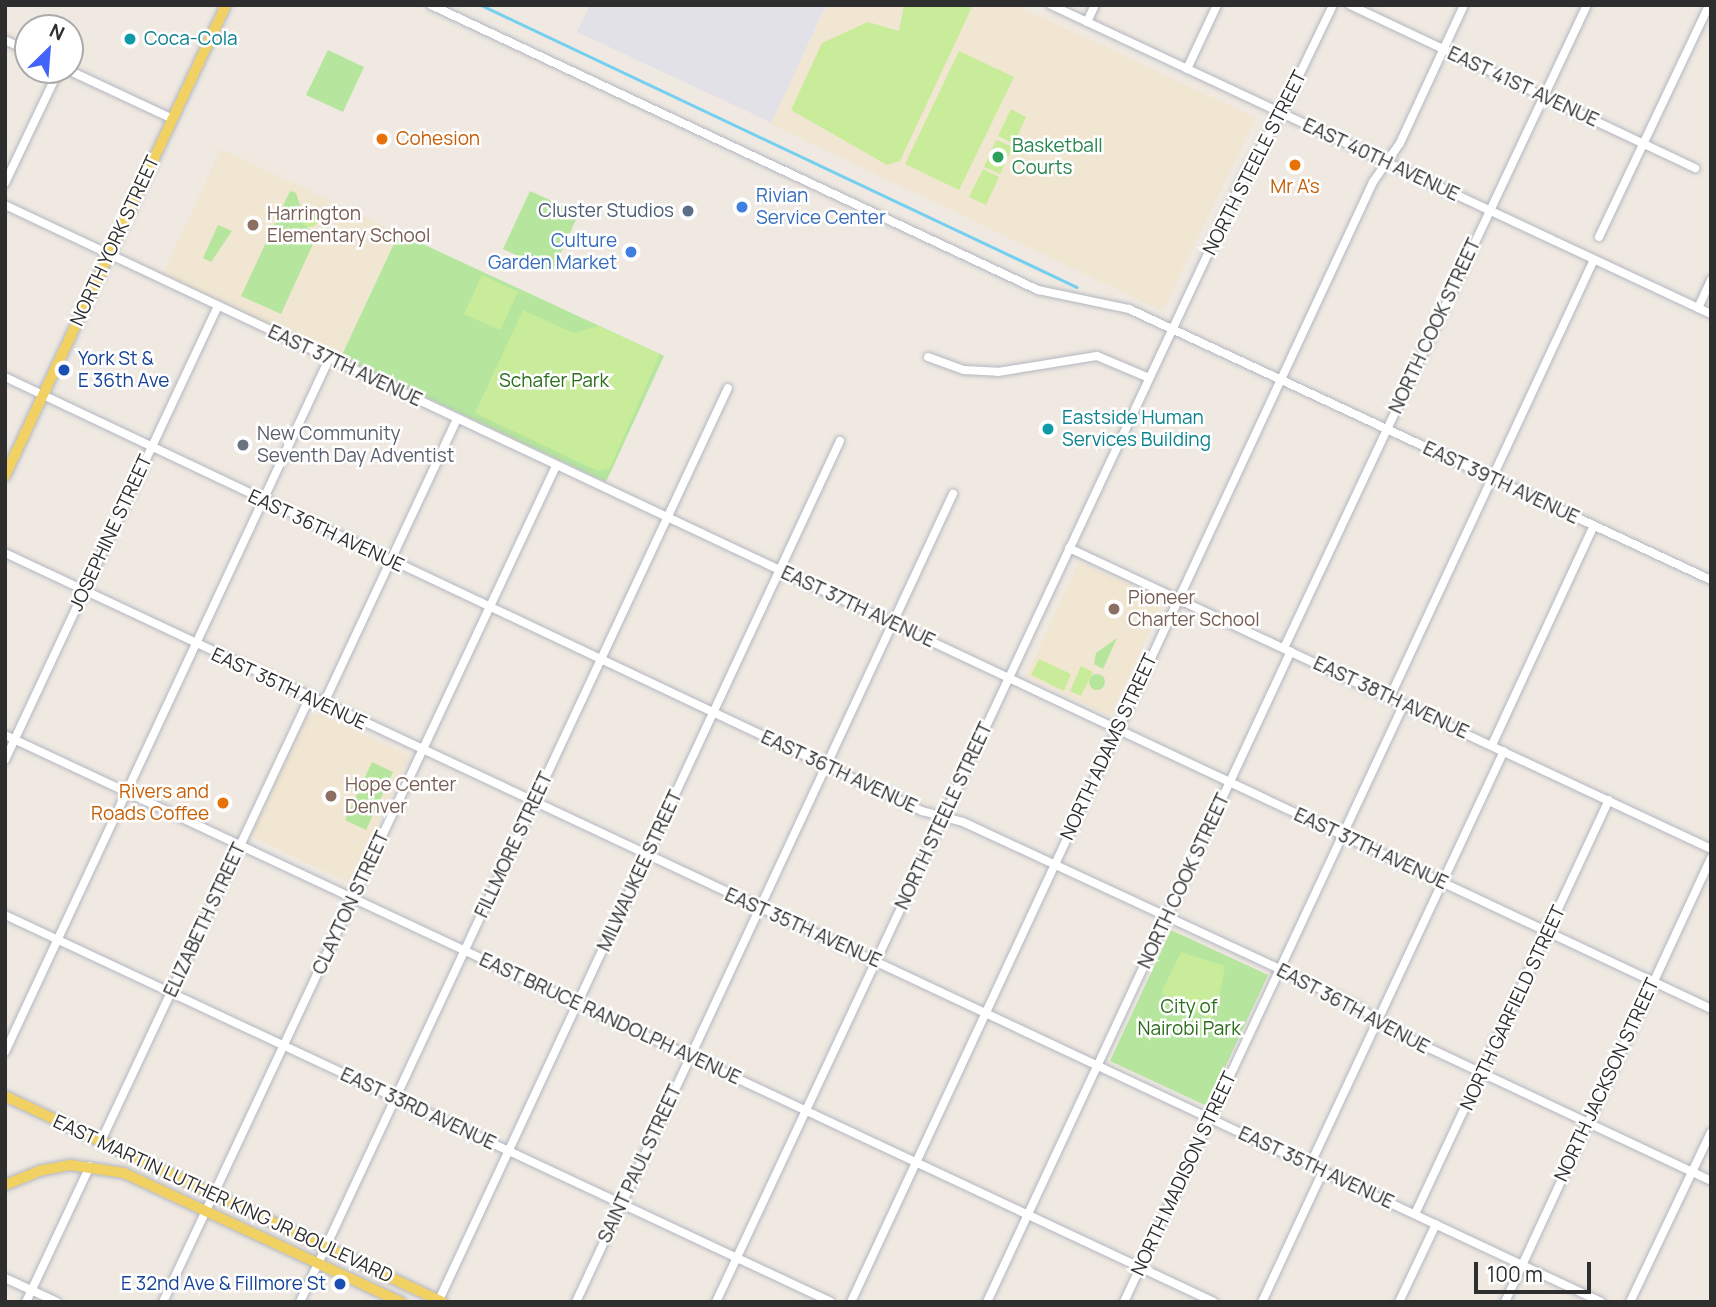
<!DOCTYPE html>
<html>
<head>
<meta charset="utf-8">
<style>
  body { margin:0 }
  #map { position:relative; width:1716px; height:1307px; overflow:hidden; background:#efe9e1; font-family:Manrope,sans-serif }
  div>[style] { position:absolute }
  .industrial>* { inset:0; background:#e3e1e8 }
  .education>* { inset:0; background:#f0e6d1 }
  .green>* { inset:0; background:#b6e59e }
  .round { border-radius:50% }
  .pitch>* { inset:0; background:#c9ec9a }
  .stream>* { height:2.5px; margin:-1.25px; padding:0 1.25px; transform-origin:1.25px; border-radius:1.25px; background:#75cff0 }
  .roads { filter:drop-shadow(0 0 2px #b4b7c1) drop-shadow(0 0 2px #b4b7c1) }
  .minor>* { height:8px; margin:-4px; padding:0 4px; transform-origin:4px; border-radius:4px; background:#fff }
  .major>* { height:10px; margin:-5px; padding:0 5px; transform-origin:5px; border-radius:5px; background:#f2d163 }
  .dots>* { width:19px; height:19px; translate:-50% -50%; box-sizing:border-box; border:4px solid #fff; border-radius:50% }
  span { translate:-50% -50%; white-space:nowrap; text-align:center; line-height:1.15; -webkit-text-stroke:5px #fff; paint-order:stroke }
  .culture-label { font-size:19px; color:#0d838f }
  .left { translate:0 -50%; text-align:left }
  .street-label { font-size:19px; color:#2e2e2e }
  .food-label { font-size:19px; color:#c56008 }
  .right { translate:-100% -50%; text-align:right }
  .leisure-label { font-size:19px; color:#27864d }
  .shop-label { font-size:19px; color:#366cbe }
  .service-label { font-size:19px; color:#4e5e75 }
  .education-label { font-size:19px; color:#785e54 }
  .transit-label { font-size:19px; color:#164399 }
  .park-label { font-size:19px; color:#2c6e1b }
  .worship-label { font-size:19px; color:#5b616d }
  .frame { position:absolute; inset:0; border:7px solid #2e2e2e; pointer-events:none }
  .north { position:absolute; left:14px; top:14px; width:70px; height:70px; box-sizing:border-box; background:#fff; border:2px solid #ababab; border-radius:50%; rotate:25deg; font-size:19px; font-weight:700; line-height:28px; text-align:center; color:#2e2e2e }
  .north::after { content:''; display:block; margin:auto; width:24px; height:32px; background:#4264fb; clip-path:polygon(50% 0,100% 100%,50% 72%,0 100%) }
  .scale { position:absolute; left:1474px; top:1262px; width:117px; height:32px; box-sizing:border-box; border:4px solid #2e2e2e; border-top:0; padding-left:9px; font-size:21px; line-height:24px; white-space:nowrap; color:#2e2e2e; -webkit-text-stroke:5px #fff; paint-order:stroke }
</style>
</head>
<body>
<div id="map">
  <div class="industrial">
    <i style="clip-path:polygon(590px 5px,826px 5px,772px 123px,577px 32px)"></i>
  </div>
  <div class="education">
    <i style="clip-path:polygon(827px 5px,1016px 5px,1256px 118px,1162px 311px,771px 124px)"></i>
    <i style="clip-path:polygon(221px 149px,399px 233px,341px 357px,163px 274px)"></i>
    <i style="clip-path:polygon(1079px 562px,1164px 601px,1110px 716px,1026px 676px)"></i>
    <i style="clip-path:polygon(318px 713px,410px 756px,350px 883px,251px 836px,306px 719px)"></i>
  </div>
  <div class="green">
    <i style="clip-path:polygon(328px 50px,364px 67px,343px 112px,306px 95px)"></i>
    <i style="clip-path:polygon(290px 191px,296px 193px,313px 244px,281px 314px,241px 296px)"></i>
    <i style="clip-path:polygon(530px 191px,579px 213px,552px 272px,503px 249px)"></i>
    <i style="clip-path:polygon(218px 225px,232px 231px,211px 262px,203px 258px)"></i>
    <i style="clip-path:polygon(399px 233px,664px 356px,606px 482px,341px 357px)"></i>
    <i style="clip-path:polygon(1117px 638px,1103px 669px,1094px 664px,1096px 653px)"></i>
    <i class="round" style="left:1089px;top:674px;width:16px;height:16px"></i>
    <i style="clip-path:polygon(372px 762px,393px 772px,366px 830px,345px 820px)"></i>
    <i style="clip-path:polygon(1171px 930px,1268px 975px,1207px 1106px,1110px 1061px)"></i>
  </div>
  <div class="pitch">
    <i style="clip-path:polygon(904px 5px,972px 7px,900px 161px,887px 165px,791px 110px,822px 43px,868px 22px,899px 31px)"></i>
    <i style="clip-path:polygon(959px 51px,1014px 77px,959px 190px,905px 164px)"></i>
    <i style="clip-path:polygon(1011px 109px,1026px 117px,1014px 144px,998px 136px)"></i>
    <i style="clip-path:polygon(996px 140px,1013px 147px,1000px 174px,984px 167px)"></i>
    <i style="clip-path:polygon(983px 169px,999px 177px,986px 205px,969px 197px)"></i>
    <i class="round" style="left:301px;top:209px;width:18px;height:18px"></i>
    <i style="clip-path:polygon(482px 275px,518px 292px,500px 330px,464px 314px)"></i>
    <i style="clip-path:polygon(523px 310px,573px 333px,599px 326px,660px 354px,610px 468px,598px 471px,475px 413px)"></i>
    <i style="clip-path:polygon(1039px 659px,1071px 674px,1064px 691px,1031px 675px)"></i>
    <i style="clip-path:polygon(1081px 666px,1093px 672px,1081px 696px,1070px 691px)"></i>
    <i style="clip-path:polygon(1181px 952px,1225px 966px,1216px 1013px,1210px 1019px,1161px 993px)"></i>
  </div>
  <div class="stream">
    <i style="left:481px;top:5px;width:659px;rotate:25.32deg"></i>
  </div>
  <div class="roads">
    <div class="minor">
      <i style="left:431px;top:5px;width:671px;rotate:25.15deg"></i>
      <i style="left:1038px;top:290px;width:93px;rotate:11.8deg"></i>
      <i style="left:1129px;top:309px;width:642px;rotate:24.97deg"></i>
      <i style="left:1051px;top:5px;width:729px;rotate:25.09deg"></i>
      <i style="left:1350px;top:5px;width:382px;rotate:25.3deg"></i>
      <i style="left:1087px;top:22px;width:19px;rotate:-65deg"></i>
      <i style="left:5px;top:40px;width:25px;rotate:26deg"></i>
      <i style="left:1187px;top:69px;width:71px;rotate:-64.9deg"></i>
      <i style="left:68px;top:70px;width:116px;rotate:25deg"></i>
      <i style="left:5px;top:183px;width:125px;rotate:-64.5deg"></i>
      <i style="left:5px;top:205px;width:1886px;rotate:25.23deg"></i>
      <i style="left:1599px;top:237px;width:257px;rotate:-64.6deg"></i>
      <i style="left:1698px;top:308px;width:31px;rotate:-65deg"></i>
      <i style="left:928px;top:357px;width:38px;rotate:20deg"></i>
      <i style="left:964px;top:370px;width:34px;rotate:3deg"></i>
      <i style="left:998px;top:372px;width:100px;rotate:-9.2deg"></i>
      <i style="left:1097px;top:356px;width:56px;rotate:22.9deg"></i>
      <i style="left:5px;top:377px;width:1015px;rotate:25.33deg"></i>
      <i style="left:922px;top:811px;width:42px;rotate:15deg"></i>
      <i style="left:963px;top:822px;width:349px;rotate:24.9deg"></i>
      <i style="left:1279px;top:969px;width:88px;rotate:25.7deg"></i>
      <i style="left:1358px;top:1007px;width:45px;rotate:34deg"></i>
      <i style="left:1395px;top:1032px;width:349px;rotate:25.2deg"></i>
      <i style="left:1069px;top:548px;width:709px;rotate:25.12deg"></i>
      <i style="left:5px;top:553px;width:1763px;rotate:25.14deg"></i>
      <i style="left:1284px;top:648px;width:711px;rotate:-64.77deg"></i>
      <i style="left:1390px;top:697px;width:482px;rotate:-65deg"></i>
      <i style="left:323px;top:705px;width:316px;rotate:-64.9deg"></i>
      <i style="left:5px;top:735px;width:1335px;rotate:25.13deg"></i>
      <i style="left:1492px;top:745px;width:242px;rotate:-65.1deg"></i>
      <i style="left:5px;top:760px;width:501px;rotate:-64.87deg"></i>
      <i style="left:5px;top:915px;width:912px;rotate:25.1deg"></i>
      <i style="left:5px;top:1052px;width:765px;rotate:-64.94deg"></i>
      <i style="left:101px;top:1141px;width:489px;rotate:-64.8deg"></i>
      <i style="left:1310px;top:1165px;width:457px;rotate:-64.9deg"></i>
      <i style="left:1415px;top:1214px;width:457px;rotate:-64.9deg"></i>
      <i style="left:5px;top:1278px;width:57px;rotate:24.8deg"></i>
      <i style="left:439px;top:1300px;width:948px;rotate:-64.98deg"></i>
      <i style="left:26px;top:1302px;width:150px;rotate:-64.8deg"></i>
      <i style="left:163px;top:1302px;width:924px;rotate:-64.82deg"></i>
      <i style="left:300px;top:1302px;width:1009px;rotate:-64.91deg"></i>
      <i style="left:576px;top:1302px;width:892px;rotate:-64.99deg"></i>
      <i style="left:716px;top:1302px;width:1245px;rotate:-64.86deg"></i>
      <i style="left:1245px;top:175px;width:72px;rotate:-59.9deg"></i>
      <i style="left:1281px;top:113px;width:120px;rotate:-64.3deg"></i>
      <i style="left:851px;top:1302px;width:1236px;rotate:-65.01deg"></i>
      <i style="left:1373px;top:182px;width:47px;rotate:-55.3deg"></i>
      <i style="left:1400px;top:143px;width:152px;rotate:-65.1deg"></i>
      <i style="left:987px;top:1302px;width:718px;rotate:-64.97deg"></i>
      <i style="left:1124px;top:1302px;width:660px;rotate:-64.91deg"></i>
      <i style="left:1262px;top:1302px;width:145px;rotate:-65deg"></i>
      <i style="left:1399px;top:1302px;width:86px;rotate:-64.6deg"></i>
      <i style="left:1505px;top:1302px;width:489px;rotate:-65.1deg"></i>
      <i style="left:1630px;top:1302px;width:188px;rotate:-64.5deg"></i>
    </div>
    <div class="major">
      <i style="left:5px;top:476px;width:520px;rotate:-64.86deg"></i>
      <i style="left:5px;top:1096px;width:483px;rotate:25.2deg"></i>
      <i style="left:5px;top:1185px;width:37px;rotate:-22deg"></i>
      <i style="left:39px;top:1171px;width:32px;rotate:-11deg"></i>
      <i style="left:70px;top:1165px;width:55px;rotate:8.4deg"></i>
      <i style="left:124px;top:1173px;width:306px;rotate:25deg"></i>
    </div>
  </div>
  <div class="dots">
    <i style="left:130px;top:39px;background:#0f9aa8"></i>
    <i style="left:382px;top:139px;background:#e8710a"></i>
    <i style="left:998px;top:157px;background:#2e9e5b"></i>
    <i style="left:1295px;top:165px;background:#e8710a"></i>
    <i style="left:742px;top:207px;background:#3f7fe0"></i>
    <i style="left:688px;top:211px;background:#5c6f8a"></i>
    <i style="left:253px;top:225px;background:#8d6e63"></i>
    <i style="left:631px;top:252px;background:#3f7fe0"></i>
    <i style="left:64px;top:370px;background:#1a4fb4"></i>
    <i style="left:1048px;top:429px;background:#0f9aa8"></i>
    <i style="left:243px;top:445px;background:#6b7280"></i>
    <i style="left:1114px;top:609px;background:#8d6e63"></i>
    <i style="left:331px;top:796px;background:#8d6e63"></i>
    <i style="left:223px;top:803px;background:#e8710a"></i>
    <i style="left:340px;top:1284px;background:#1a4fb4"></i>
  </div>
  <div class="culture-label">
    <span class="left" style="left:144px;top:39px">Coca-Cola</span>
    <span class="left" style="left:1062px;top:429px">Eastside Human<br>Services Building</span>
  </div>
  <div class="street-label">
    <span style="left:1523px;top:87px;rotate:25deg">EAST 41ST AVENUE</span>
    <span style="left:1381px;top:160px;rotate:25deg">EAST 40TH AVENUE</span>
    <span style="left:1255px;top:163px;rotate:-63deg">NORTH STEELE STREET</span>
    <span style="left:115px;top:241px;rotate:-65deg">NORTH YORK STREET</span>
    <span style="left:1435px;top:326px;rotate:-65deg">NORTH COOK STREET</span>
    <span style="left:345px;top:366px;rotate:25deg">EAST 37TH AVENUE</span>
    <span style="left:1501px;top:483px;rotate:25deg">EAST 39TH AVENUE</span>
    <span style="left:326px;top:531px;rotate:25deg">EAST 36TH AVENUE</span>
    <span style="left:111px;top:533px;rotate:-65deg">JOSEPHINE STREET</span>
    <span style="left:858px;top:607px;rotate:25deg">EAST 37TH AVENUE</span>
    <span style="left:289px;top:689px;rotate:25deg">EAST 35TH AVENUE</span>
    <span style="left:1391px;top:698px;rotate:25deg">EAST 38TH AVENUE</span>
    <span style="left:1109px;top:747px;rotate:-65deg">NORTH ADAMS STREET</span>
    <span style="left:839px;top:772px;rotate:25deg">EAST 36TH AVENUE</span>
    <span style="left:944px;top:816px;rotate:-65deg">NORTH STEELE STREET</span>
    <span style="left:514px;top:845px;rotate:-65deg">FILLMORE STREET</span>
    <span style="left:1371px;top:849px;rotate:25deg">EAST 37TH AVENUE</span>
    <span style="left:640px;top:871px;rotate:-65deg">MILWAUKEE STREET</span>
    <span style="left:1184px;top:881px;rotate:-65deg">NORTH COOK STREET</span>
    <span style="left:351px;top:903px;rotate:-65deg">CLAYTON STREET</span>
    <span style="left:205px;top:920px;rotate:-65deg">ELIZABETH STREET</span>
    <span style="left:803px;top:928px;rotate:24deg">EAST 35TH AVENUE</span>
    <span style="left:1513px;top:1008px;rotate:-65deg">NORTH GARFIELD STREET</span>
    <span style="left:1353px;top:1009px;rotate:28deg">EAST 36TH AVENUE</span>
    <span style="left:610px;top:1019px;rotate:25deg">EAST BRUCE RANDOLPH AVENUE</span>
    <span style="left:1607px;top:1080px;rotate:-65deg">NORTH JACKSON STREET</span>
    <span style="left:418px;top:1109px;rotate:25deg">EAST 33RD AVENUE</span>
    <span style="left:640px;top:1164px;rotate:-65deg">SAINT PAUL STREET</span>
    <span style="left:1316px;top:1168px;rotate:25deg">EAST 35TH AVENUE</span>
    <span style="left:1184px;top:1174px;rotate:-65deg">NORTH MADISON STREET</span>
    <span style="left:223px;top:1199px;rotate:25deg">EAST MARTIN LUTHER KING JR BOULEVARD</span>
  </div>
  <div class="food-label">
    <span class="left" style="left:396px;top:139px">Cohesion</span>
    <span style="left:1295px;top:187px">Mr A's</span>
    <span class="right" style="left:209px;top:803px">Rivers and<br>Roads Coffee</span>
  </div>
  <div class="leisure-label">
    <span class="left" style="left:1012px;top:157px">Basketball<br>Courts</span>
  </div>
  <div class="shop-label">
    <span class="left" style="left:756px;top:207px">Rivian<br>Service Center</span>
    <span class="right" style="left:617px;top:252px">Culture<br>Garden Market</span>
  </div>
  <div class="service-label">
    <span class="right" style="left:674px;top:211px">Cluster Studios</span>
  </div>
  <div class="education-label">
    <span class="left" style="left:267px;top:225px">Harrington<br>Elementary School</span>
    <span class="left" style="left:1128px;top:609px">Pioneer<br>Charter School</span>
    <span class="left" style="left:345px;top:796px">Hope Center<br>Denver</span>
  </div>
  <div class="transit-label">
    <span class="left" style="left:78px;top:370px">York St &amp;<br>E 36th Ave</span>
    <span class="right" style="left:326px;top:1284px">E 32nd Ave &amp; Fillmore St</span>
  </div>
  <div class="park-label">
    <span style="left:554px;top:381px">Schafer Park</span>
    <span style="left:1189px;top:1018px">City of<br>Nairobi Park</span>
  </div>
  <div class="worship-label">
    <span class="left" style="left:257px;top:445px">New Community<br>Seventh Day Adventist</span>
  </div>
  <div class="frame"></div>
  <div class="north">N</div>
  <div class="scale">100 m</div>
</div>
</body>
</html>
